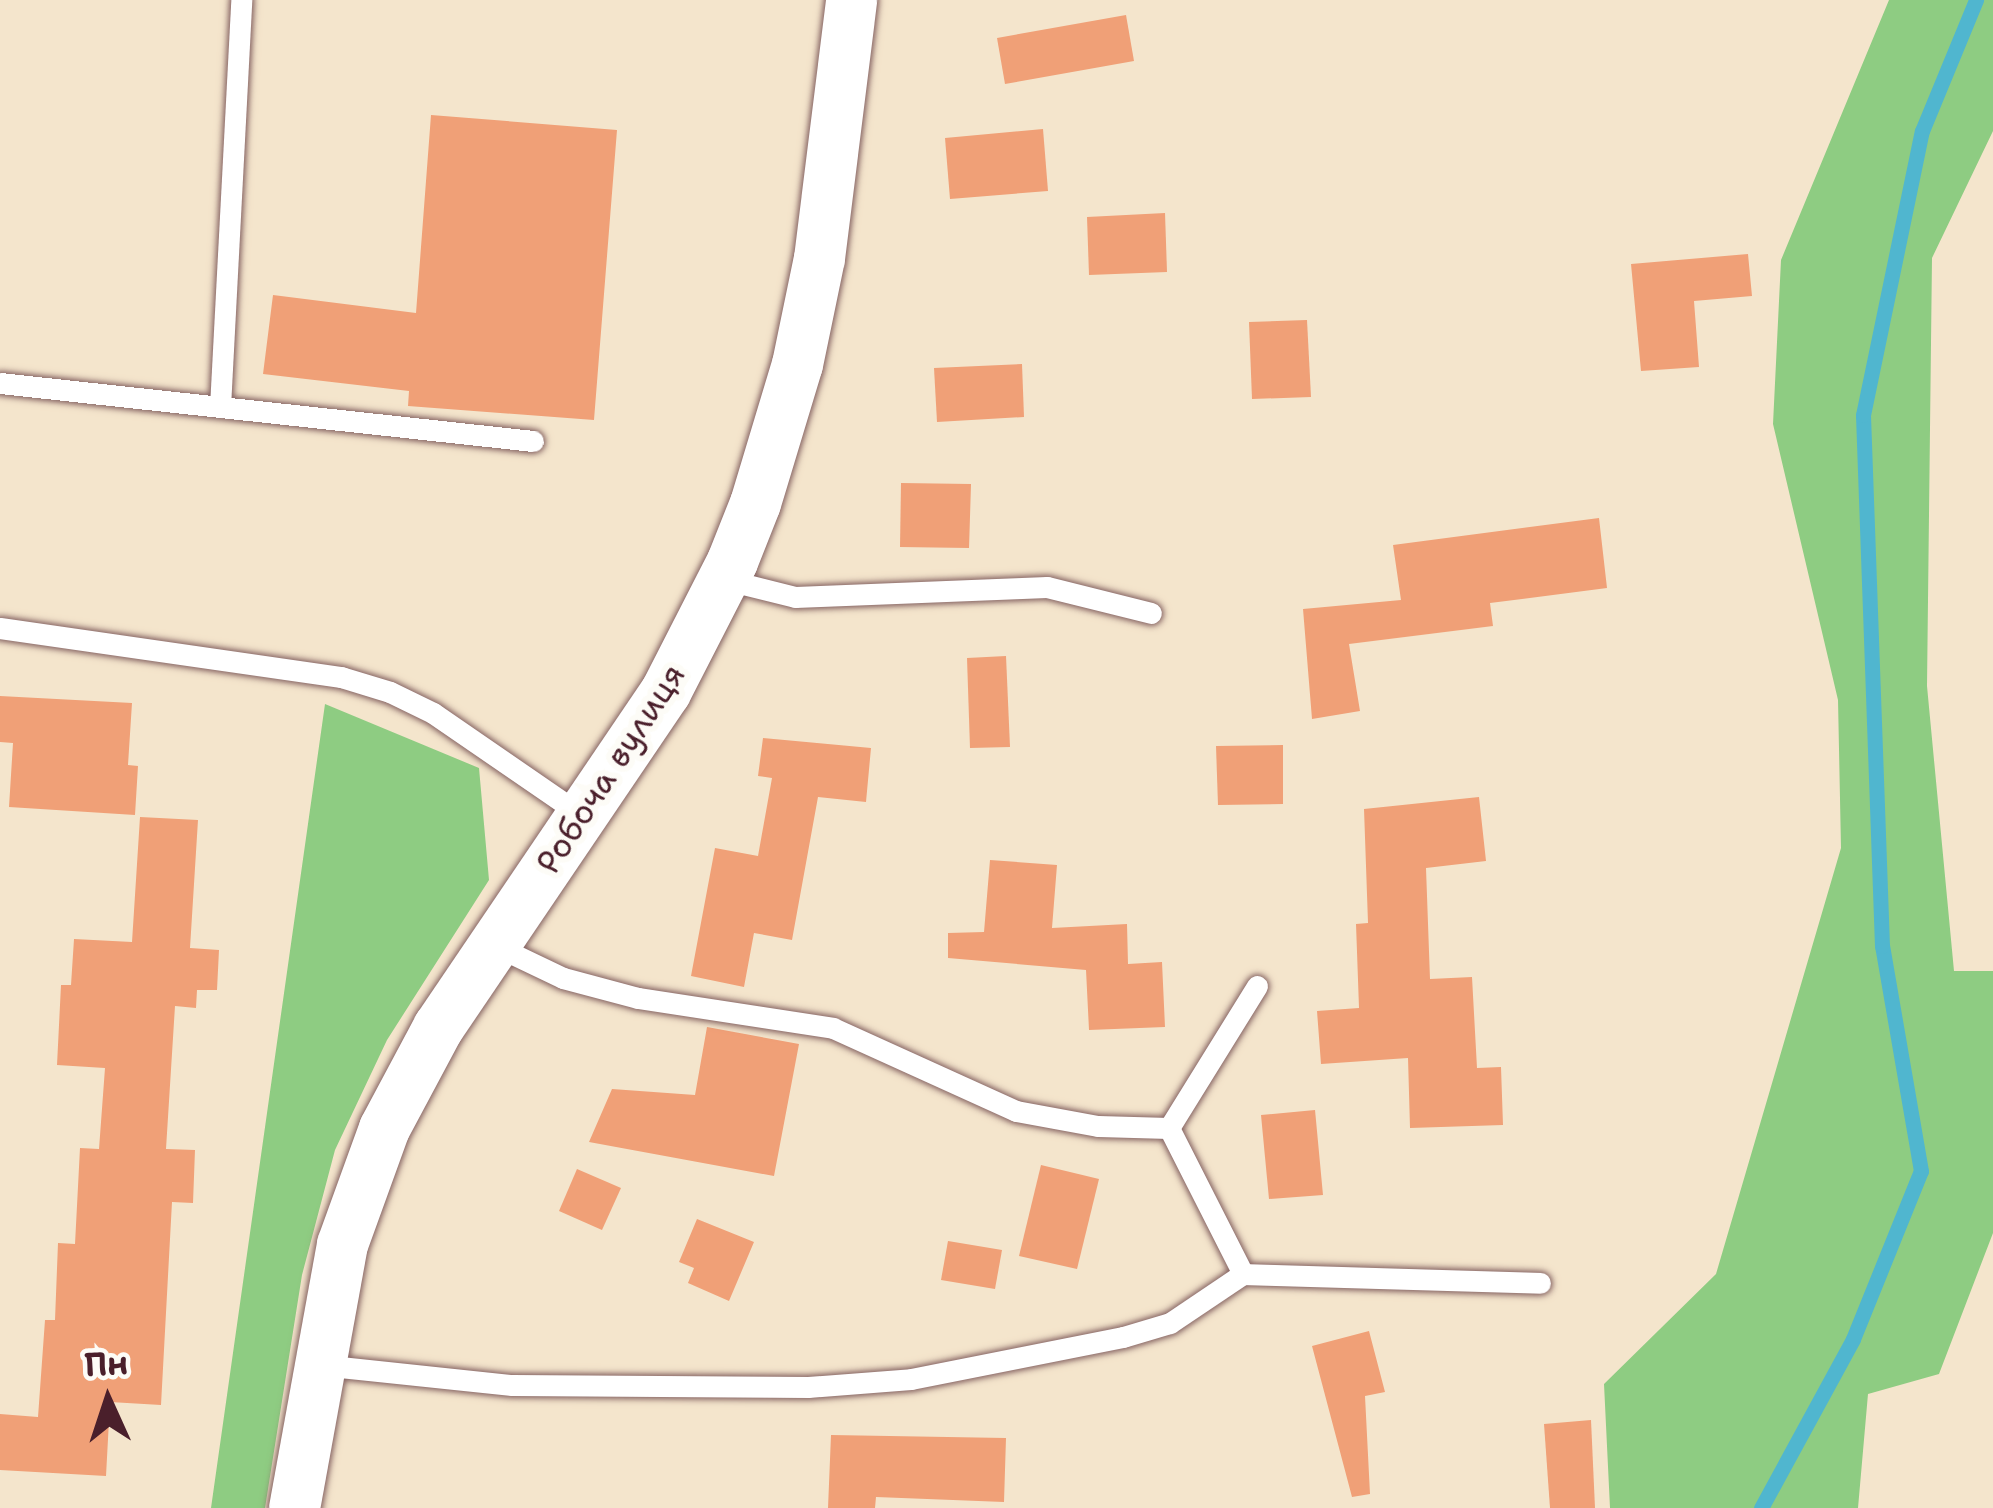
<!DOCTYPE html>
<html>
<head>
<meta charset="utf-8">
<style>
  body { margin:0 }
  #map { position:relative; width:1993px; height:1508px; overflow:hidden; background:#f4e5cc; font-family:"Shantell Sans",sans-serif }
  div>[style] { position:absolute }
  .green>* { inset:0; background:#8ecc82 }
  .stream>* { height:15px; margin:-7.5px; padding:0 7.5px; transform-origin:7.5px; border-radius:7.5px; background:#50b6cf }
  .building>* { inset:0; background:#f0a077 }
  .roads { filter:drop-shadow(0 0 3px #866463) drop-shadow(0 0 3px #866463) }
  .service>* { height:21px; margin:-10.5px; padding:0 10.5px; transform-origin:10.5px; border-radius:10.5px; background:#fff }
  .tertiary>* { height:51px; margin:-25.5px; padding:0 25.5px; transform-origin:25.5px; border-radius:25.5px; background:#fff }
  span { translate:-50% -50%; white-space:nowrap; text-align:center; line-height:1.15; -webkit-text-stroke:12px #fdfcf7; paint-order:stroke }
  .street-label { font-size:33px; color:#4a1f2b }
  .north { position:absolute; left:48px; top:1340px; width:120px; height:120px; -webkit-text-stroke:9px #fdfcf7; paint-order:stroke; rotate:357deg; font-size:33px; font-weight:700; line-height:48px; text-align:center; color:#4a1f2b }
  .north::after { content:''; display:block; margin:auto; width:42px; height:54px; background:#4a1f2b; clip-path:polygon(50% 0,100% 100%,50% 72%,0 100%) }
</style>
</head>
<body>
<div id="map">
  <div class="green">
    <i style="clip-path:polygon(1889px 0,1993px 0,1993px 131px,1932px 258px,1927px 686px,1954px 971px,1993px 971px,1993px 1233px,1939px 1374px,1868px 1394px,1858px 1508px,1610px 1508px,1604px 1384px,1716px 1274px,1841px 848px,1838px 700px,1773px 424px,1781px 260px)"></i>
    <i style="clip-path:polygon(325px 704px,479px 768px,489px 880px,387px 1040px,335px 1150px,302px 1275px,265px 1508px,211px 1508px)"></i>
  </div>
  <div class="stream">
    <i style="left:1761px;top:1508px;width:192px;rotate:-61.4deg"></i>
    <i style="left:1853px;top:1339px;width:181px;rotate:-68deg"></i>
    <i style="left:1921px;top:1171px;width:228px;rotate:-99.8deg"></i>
    <i style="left:1882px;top:946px;width:531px;rotate:-92.05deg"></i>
    <i style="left:1863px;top:415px;width:290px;rotate:-78.3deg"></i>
    <i style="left:1922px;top:131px;width:142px;rotate:-67.6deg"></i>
  </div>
  <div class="building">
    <i style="clip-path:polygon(1126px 15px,1134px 61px,1005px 84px,997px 38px)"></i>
    <i style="clip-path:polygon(431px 115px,617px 130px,594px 420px,408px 406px,409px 391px,263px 374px,273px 295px,416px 313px)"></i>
    <i style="clip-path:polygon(1043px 129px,1048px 191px,950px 199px,945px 138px)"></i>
    <i style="clip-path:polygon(1165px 213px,1167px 272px,1089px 275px,1087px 217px)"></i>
    <i style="clip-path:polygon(1748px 254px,1752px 296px,1694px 301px,1699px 367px,1641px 371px,1631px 264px)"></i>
    <i style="clip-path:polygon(1307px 320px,1311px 397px,1252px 399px,1249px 322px)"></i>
    <i style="clip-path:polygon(1022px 364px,1024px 417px,937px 422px,934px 368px)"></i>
    <i style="clip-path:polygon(901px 483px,971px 484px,969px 548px,900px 547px)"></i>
    <i style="clip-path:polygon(1599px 518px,1607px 588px,1490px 603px,1493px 626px,1349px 644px,1360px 711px,1312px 719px,1303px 609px,1401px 600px,1393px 545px)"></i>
    <i style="clip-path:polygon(1006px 656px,1010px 747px,970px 748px,967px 658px)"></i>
    <i style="clip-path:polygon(0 696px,132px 703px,128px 765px,138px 766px,135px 815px,9px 807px,13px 743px,0 742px)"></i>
    <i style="clip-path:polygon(763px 738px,871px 748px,866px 802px,818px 797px,792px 940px,754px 933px,744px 987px,691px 976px,715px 848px,758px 856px,772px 778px,758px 776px)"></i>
    <i style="clip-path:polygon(1283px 745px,1283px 804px,1218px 805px,1216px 746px)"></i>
    <i style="clip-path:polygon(1479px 797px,1486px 861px,1426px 868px,1430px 979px,1472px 977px,1477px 1068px,1501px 1067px,1503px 1125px,1410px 1128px,1408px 1058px,1321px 1064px,1317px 1011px,1359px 1008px,1356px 924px,1368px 923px,1364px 809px)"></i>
    <i style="clip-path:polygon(140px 817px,198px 820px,190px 948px,219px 950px,217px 990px,197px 990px,196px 1008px,175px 1006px,166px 1149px,195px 1150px,193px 1203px,172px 1202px,161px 1405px,110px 1402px,106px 1476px,0 1470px,0 1414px,38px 1417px,45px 1320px,55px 1320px,58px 1243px,75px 1244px,80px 1148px,99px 1149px,105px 1068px,57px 1065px,61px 985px,71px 985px,74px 939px,132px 942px)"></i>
    <i style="clip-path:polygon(990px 860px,1057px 865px,1052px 928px,1127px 924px,1128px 964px,1162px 962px,1165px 1027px,1089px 1030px,1086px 970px,948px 958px,948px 933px,984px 932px)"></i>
    <i style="clip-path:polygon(707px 1027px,799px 1044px,774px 1176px,589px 1142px,612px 1089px,695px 1095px)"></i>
    <i style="clip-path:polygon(1315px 1110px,1323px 1195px,1269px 1199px,1261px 1115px)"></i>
    <i style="clip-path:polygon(1041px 1165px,1099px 1179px,1077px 1269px,1019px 1256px)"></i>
    <i style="clip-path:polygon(577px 1169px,621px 1188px,602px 1230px,559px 1211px)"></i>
    <i style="clip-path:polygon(697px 1219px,754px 1242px,729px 1301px,688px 1283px,694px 1268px,679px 1262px)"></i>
    <i style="clip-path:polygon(948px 1241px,1002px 1250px,995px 1289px,941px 1280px)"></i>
    <i style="clip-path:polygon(1369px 1331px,1385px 1392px,1365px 1396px,1370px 1494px,1352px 1497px,1312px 1346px)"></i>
    <i style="clip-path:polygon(1591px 1420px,1595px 1508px,1550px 1508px,1544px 1424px)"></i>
    <i style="clip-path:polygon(831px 1435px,1006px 1438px,1004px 1502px,876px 1497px,875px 1508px,828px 1508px)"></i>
  </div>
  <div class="roads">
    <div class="service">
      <i style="left:0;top:383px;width:536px;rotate:6.21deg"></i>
      <i style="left:220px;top:407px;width:408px;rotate:-87deg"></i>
      <i style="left:723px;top:579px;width:74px;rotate:14deg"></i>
      <i style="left:795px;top:597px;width:252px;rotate:-2.3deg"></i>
      <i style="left:1047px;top:587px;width:107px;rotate:14deg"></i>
      <i style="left:0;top:628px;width:345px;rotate:8.2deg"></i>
      <i style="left:341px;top:677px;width:51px;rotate:17deg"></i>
      <i style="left:390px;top:692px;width:48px;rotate:26deg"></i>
      <i style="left:433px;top:713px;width:182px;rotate:34.5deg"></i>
      <i style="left:494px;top:945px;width:76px;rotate:25.6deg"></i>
      <i style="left:563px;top:978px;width:78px;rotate:14.9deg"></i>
      <i style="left:638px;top:998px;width:197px;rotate:8.7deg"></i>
      <i style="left:833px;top:1028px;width:201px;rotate:24.4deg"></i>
      <i style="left:1016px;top:1111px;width:83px;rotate:10.4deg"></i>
      <i style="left:1098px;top:1126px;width:71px;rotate:1.6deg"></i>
      <i style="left:1169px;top:1128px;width:164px;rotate:63.1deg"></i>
      <i style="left:1169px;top:1128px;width:167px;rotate:-58.2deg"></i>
      <i style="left:321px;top:1365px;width:192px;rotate:6deg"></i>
      <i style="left:512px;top:1385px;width:296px;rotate:0.4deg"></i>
      <i style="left:808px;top:1387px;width:103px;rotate:-4.4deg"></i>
      <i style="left:911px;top:1379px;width:216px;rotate:-11.2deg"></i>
      <i style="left:1123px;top:1337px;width:49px;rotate:-16.6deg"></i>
      <i style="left:1170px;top:1323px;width:88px;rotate:-33.9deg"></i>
      <i style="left:1243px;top:1274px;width:297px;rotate:1.7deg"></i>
    </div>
    <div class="tertiary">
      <i style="left:294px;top:1508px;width:268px;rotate:-79.7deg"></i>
      <i style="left:342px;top:1244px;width:123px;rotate:-70.1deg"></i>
      <i style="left:384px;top:1128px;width:115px;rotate:-61.9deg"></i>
      <i style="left:438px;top:1027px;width:405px;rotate:-55.9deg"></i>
      <i style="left:665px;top:692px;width:147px;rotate:-62.9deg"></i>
      <i style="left:732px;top:561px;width:62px;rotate:-68.4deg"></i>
      <i style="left:755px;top:503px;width:145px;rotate:-73.2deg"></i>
      <i style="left:797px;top:364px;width:108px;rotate:-78.3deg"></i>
      <i style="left:819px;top:258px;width:260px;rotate:-82.9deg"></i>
    </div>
  </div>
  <div class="street-label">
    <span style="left:611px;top:769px;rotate:-57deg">Робоча вулиця</span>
  </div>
  <div class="north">Пн</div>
</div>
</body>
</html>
